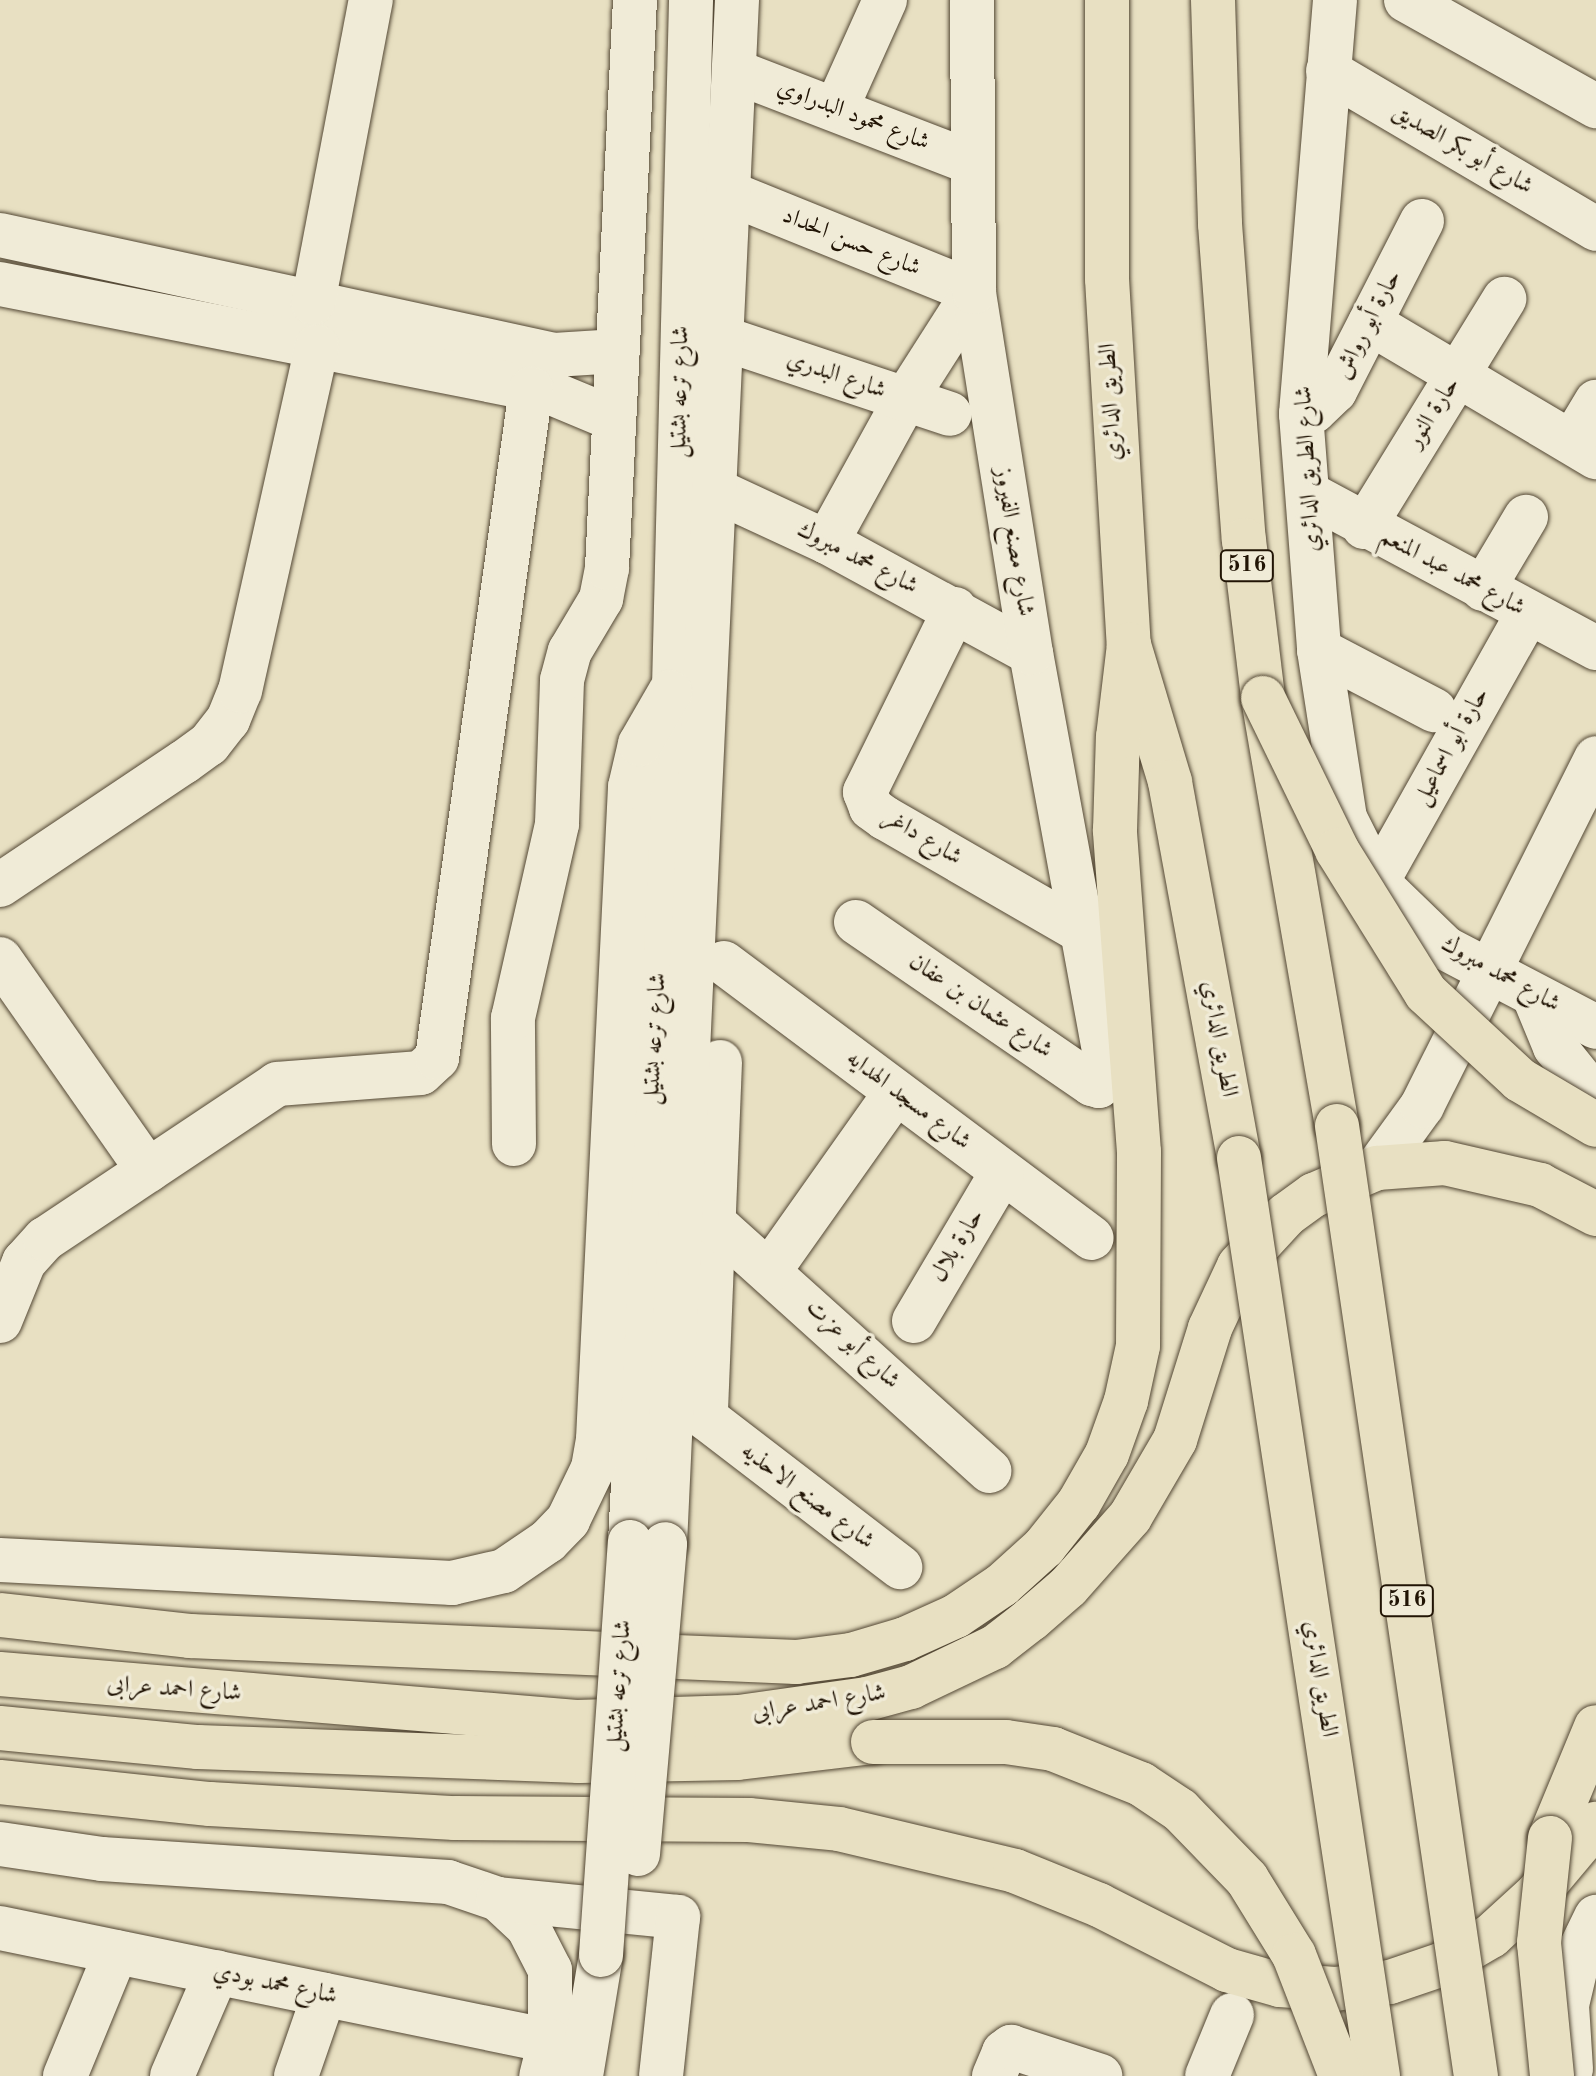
<!DOCTYPE html>
<html>
<head>
<meta charset="utf-8">
<style>
  body { margin:0 }
  #map { position:relative; width:1596px; height:2076px; overflow:hidden; background:#e8e0c2; font-family:"Old Standard TT",Amiri,serif }
  div>[style] { position:absolute }
  .roads { filter:drop-shadow(0 0 2px #534734) drop-shadow(0 0 2px #534734) }
  .minor>* { height:44px; margin:-22px; padding:0 22px; transform-origin:22px; border-radius:22px; background:#f0ebd7 }
  .highway>* { height:44px; margin:-22px; padding:0 22px; transform-origin:22px; border-radius:22px; background:#e8e0c2 }
  .bridges { filter:drop-shadow(0 0 2px #534734) drop-shadow(0 0 2px #534734) }
  .minor-bridge>* { height:44px; margin:-22px; padding:0 22px; transform-origin:22px; border-radius:22px; background:#f0ebd7 }
  .highway-bridge>* { height:44px; margin:-22px; padding:0 22px; transform-origin:22px; border-radius:22px; background:#e8e0c2 }
  span { translate:-50% -50%; white-space:nowrap; text-align:center; line-height:1.15; -webkit-text-stroke:7px #f0ebd7; paint-order:stroke }
  .shield-label span { padding:2px 6px; background:#f0ebd7; border:2px solid; border-radius:6px; -webkit-text-stroke-width:0 }
  .shield-label { font-size:22px; color:#211405; font-weight:700 }
  .street-label { font-size:24px; color:#211405 }
</style>
</head>
<body>
<div id="map">
  <div class="roads">
    <div class="minor">
      <i style="left:1335px;top:0;width:415px;rotate:94.7deg"></i>
      <i style="left:1301px;top:414px;width:237px;rotate:85.6deg"></i>
      <i style="left:1319px;top:650px;width:170px;rotate:81.2deg"></i>
      <i style="left:1345px;top:818px;width:72px;rotate:63.4deg"></i>
      <i style="left:1377px;top:882px;width:95px;rotate:44.1deg"></i>
      <i style="left:1445px;top:948px;width:170px;rotate:27.6deg"></i>
      <i style="left:1406px;top:0;width:218px;rotate:29.2deg"></i>
      <i style="left:734px;top:71px;width:255px;rotate:21.1deg"></i>
      <i style="left:1328px;top:71px;width:311px;rotate:30.5deg"></i>
      <i style="left:837px;top:107px;width:117px;rotate:-65.8deg"></i>
      <i style="left:729px;top:193px;width:264px;rotate:22deg"></i>
      <i style="left:974px;top:292px;width:128px;rotate:122.6deg"></i>
      <i style="left:905px;top:400px;width:162px;rotate:118.8deg"></i>
      <i style="left:0;top:235px;width:567px;rotate:12.22deg"></i>
      <i style="left:554px;top:355px;width:64px;rotate:-3.6deg"></i>
      <i style="left:0;top:284px;width:560px;rotate:11.13deg"></i>
      <i style="left:549px;top:392px;width:70px;rotate:22.6deg"></i>
      <i style="left:313px;top:303px;width:309px;rotate:-79.2deg"></i>
      <i style="left:1370px;top:323px;width:263px;rotate:30.7deg"></i>
      <i style="left:722px;top:338px;width:240px;rotate:18.4deg"></i>
      <i style="left:1301px;top:414px;width:13px;rotate:-13deg"></i>
      <i style="left:1314px;top:411px;width:29px;rotate:-44deg"></i>
      <i style="left:1335px;top:391px;width:191px;rotate:-62.9deg"></i>
      <i style="left:1572px;top:442px;width:47px;rotate:-59deg"></i>
      <i style="left:691px;top:479px;width:150px;rotate:24.9deg"></i>
      <i style="left:827px;top:542px;width:232px;rotate:28.6deg"></i>
      <i style="left:1309px;top:494px;width:326px;rotate:28.2deg"></i>
      <i style="left:1364px;top:527px;width:268px;rotate:-58.4deg"></i>
      <i style="left:1483px;top:589px;width:84px;rotate:-59.2deg"></i>
      <i style="left:955px;top:609px;width:204px;rotate:116.2deg"></i>
      <i style="left:865px;top:792px;width:17px;rotate:69deg"></i>
      <i style="left:871px;top:808px;width:17px;rotate:36deg"></i>
      <i style="left:885px;top:818px;width:226px;rotate:30deg"></i>
      <i style="left:1319px;top:650px;width:130px;rotate:27.6deg"></i>
      <i style="left:1377px;top:882px;width:308px;rotate:-60.7deg"></i>
      <i style="left:0;top:885px;width:221px;rotate:-33.8deg"></i>
      <i style="left:184px;top:762px;width:31px;rotate:-36deg"></i>
      <i style="left:209px;top:744px;width:31px;rotate:-52deg"></i>
      <i style="left:228px;top:720px;width:31px;rotate:-68deg"></i>
      <i style="left:240px;top:691px;width:353px;rotate:-77.4deg"></i>
      <i style="left:856px;top:922px;width:286px;rotate:34.5deg"></i>
      <i style="left:1092px;top:1084px;width:7px;rotate:16deg"></i>
      <i style="left:1099px;top:1086px;width:9px;rotate:-54deg"></i>
      <i style="left:1104px;top:1079px;width:12px;rotate:-76deg"></i>
      <i style="left:1107px;top:1067px;width:421px;rotate:-100.4deg"></i>
      <i style="left:1031px;top:653px;width:365px;rotate:-99deg"></i>
      <i style="left:974px;top:292px;width:292px;rotate:-90.4deg"></i>
      <i style="left:0;top:959px;width:258px;rotate:55deg"></i>
      <i style="left:724px;top:963px;width:459px;rotate:36.8deg"></i>
      <i style="left:1534px;top:996px;width:55px;rotate:67.6deg"></i>
      <i style="left:1555px;top:1047px;width:65px;rotate:51.2deg"></i>
      <i style="left:720px;top:1062px;width:356px;rotate:92.3deg"></i>
      <i style="left:706px;top:1418px;width:245px;rotate:37.5deg"></i>
      <i style="left:514px;top:1144px;width:126px;rotate:-90.5deg"></i>
      <i style="left:513px;top:1018px;width:199px;rotate:-77.2deg"></i>
      <i style="left:557px;top:824px;width:144px;rotate:-88deg"></i>
      <i style="left:562px;top:680px;width:30px;rotate:-75deg"></i>
      <i style="left:570px;top:651px;width:61px;rotate:-59.2deg"></i>
      <i style="left:601px;top:599px;width:32px;rotate:-79deg"></i>
      <i style="left:607px;top:568px;width:569px;rotate:-87.18deg"></i>
      <i style="left:1377px;top:1168px;width:77px;rotate:-54deg"></i>
      <i style="left:1422px;top:1106px;width:389px;rotate:-63.4deg"></i>
      <i style="left:713px;top:1222px;width:372px;rotate:42deg"></i>
      <i style="left:770px;top:1270px;width:218px;rotate:-54.7deg"></i>
      <i style="left:0;top:1321px;width:64px;rotate:-67.9deg"></i>
      <i style="left:24px;top:1262px;width:31px;rotate:-48deg"></i>
      <i style="left:45px;top:1239px;width:279px;rotate:-33.7deg"></i>
      <i style="left:277px;top:1084px;width:144px;rotate:-4.4deg"></i>
      <i style="left:421px;top:1073px;width:22px;rotate:-43deg"></i>
      <i style="left:437px;top:1058px;width:676px;rotate:-82deg"></i>
      <i style="left:914px;top:1321px;width:173px;rotate:-59.4deg"></i>
      <i style="left:630px;top:1542px;width:856px;rotate:-87.05deg"></i>
      <i style="left:674px;top:687px;width:687px;rotate:-88.58deg"></i>
      <i style="left:665px;top:1544px;width:1546px;rotate:-87.33deg"></i>
      <i style="left:0;top:1560px;width:453px;rotate:2.9deg"></i>
      <i style="left:452px;top:1583px;width:53px;rotate:-13deg"></i>
      <i style="left:504px;top:1571px;width:53px;rotate:-34.3deg"></i>
      <i style="left:548px;top:1541px;width:29px;rotate:-46deg"></i>
      <i style="left:568px;top:1520px;width:58px;rotate:-64.3deg"></i>
      <i style="left:593px;top:1468px;width:29px;rotate:-80deg"></i>
      <i style="left:598px;top:1439px;width:653px;rotate:-87.19deg"></i>
      <i style="left:630px;top:787px;width:44px;rotate:-76.9deg"></i>
      <i style="left:640px;top:744px;width:60px;rotate:-60deg"></i>
      <i style="left:0;top:1844px;width:103px;rotate:8.4deg"></i>
      <i style="left:102px;top:1859px;width:347px;rotate:3.8deg"></i>
      <i style="left:448px;top:1882px;width:53px;rotate:18.8deg"></i>
      <i style="left:498px;top:1899px;width:41px;rotate:43deg"></i>
      <i style="left:528px;top:1927px;width:48px;rotate:62.9deg"></i>
      <i style="left:550px;top:1970px;width:71px;rotate:90deg"></i>
      <i style="left:550px;top:2041px;width:36px;rotate:104deg"></i>
      <i style="left:498px;top:1899px;width:181px;rotate:5.7deg"></i>
      <i style="left:678px;top:1917px;width:160px;rotate:96.1deg"></i>
      <i style="left:0;top:1928px;width:561px;rotate:11.61deg"></i>
      <i style="left:1571px;top:2069px;width:64px;rotate:-93.6deg"></i>
      <i style="left:1567px;top:2005px;width:57px;rotate:-76.7deg"></i>
      <i style="left:1580px;top:1950px;width:37px;rotate:-64deg"></i>
      <i style="left:65px;top:2076px;width:134px;rotate:-67.6deg"></i>
      <i style="left:172px;top:2076px;width:113px;rotate:-66.6deg"></i>
      <i style="left:296px;top:2076px;width:86px;rotate:-70.9deg"></i>
      <i style="left:581px;top:2076px;width:123px;rotate:-80.6deg"></i>
      <i style="left:994px;top:2076px;width:26px;rotate:-67deg"></i>
      <i style="left:1004px;top:2052px;width:9px;rotate:-36deg"></i>
      <i style="left:1011px;top:2047px;width:94px;rotate:18deg"></i>
      <i style="left:1207px;top:2076px;width:66px;rotate:-67.7deg"></i>
    </div>
    <div class="highway">
      <i style="left:1107px;top:0;width:279px;rotate:90deg"></i>
      <i style="left:1107px;top:279px;width:367px;rotate:86.6deg"></i>
      <i style="left:1129px;top:645px;width:143px;rotate:73.3deg"></i>
      <i style="left:1170px;top:782px;width:382px;rotate:79.6deg"></i>
      <i style="left:1213px;top:0;width:224px;rotate:88.2deg"></i>
      <i style="left:1220px;top:224px;width:317px;rotate:85.7deg"></i>
      <i style="left:1244px;top:540px;width:159px;rotate:83.1deg"></i>
      <i style="left:1263px;top:698px;width:434px;rotate:80.2deg"></i>
      <i style="left:0;top:1615px;width:191px;rotate:6.3deg"></i>
      <i style="left:190px;top:1636px;width:607px;rotate:2.46deg"></i>
      <i style="left:796px;top:1662px;width:55px;rotate:-7.3deg"></i>
      <i style="left:851px;top:1655px;width:56px;rotate:-16.5deg"></i>
      <i style="left:905px;top:1639px;width:56px;rotate:-24.3deg"></i>
      <i style="left:956px;top:1616px;width:55px;rotate:-34deg"></i>
      <i style="left:1002px;top:1585px;width:57px;rotate:-42.1deg"></i>
      <i style="left:1044px;top:1547px;width:56px;rotate:-51.5deg"></i>
      <i style="left:1079px;top:1503px;width:56px;rotate:-60.3deg"></i>
      <i style="left:1107px;top:1454px;width:56px;rotate:-70.3deg"></i>
      <i style="left:1126px;top:1401px;width:56px;rotate:-77.7deg"></i>
      <i style="left:1138px;top:1346px;width:194px;rotate:-89.7deg"></i>
      <i style="left:1139px;top:1152px;width:323px;rotate:-94.3deg"></i>
      <i style="left:1115px;top:830px;width:93px;rotate:-88.2deg"></i>
      <i style="left:1118px;top:737px;width:93px;rotate:-83.2deg"></i>
      <i style="left:0;top:1674px;width:578px;rotate:4.76deg"></i>
      <i style="left:576px;top:1722px;width:163px;rotate:-1.8deg"></i>
      <i style="left:739px;top:1717px;width:129px;rotate:-8deg"></i>
      <i style="left:867px;top:1699px;width:46px;rotate:-15.3deg"></i>
      <i style="left:911px;top:1687px;width:93px;rotate:-25.5deg"></i>
      <i style="left:995px;top:1647px;width:46px;rotate:-37.9deg"></i>
      <i style="left:1031px;top:1619px;width:49px;rotate:-40.9deg"></i>
      <i style="left:1068px;top:1587px;width:94px;rotate:-48.5deg"></i>
      <i style="left:1130px;top:1517px;width:89px;rotate:-59.7deg"></i>
      <i style="left:1175px;top:1440px;width:117px;rotate:-72.6deg"></i>
      <i style="left:1210px;top:1328px;width:68px;rotate:-64.9deg"></i>
      <i style="left:1239px;top:1266px;width:69px;rotate:-47.3deg"></i>
      <i style="left:1286px;top:1215px;width:34px;rotate:-36deg"></i>
      <i style="left:1314px;top:1195px;width:69px;rotate:-23.2deg"></i>
      <i style="left:1377px;top:1168px;width:68px;rotate:-4.2deg"></i>
      <i style="left:1445px;top:1163px;width:98px;rotate:13deg"></i>
      <i style="left:1540px;top:1185px;width:63px;rotate:27.4deg"></i>
      <i style="left:0;top:1728px;width:199px;rotate:5.5deg"></i>
      <i style="left:198px;top:1747px;width:381px;rotate:2.1deg"></i>
      <i style="left:579px;top:1761px;width:159px;rotate:-1.1deg"></i>
      <i style="left:738px;top:1758px;width:136px;rotate:-6.8deg"></i>
      <i style="left:0;top:1782px;width:211px;rotate:6deg"></i>
      <i style="left:210px;top:1804px;width:245px;rotate:3.3deg"></i>
      <i style="left:455px;top:1818px;width:294px;rotate:0.4deg"></i>
      <i style="left:749px;top:1820px;width:90px;rotate:5.7deg"></i>
      <i style="left:839px;top:1829px;width:181px;rotate:13.4deg"></i>
      <i style="left:1015px;top:1871px;width:91px;rotate:22deg"></i>
      <i style="left:1099px;top:1905px;width:144px;rotate:26.9deg"></i>
      <i style="left:1227px;top:1970px;width:55px;rotate:15.8deg"></i>
      <i style="left:1280px;top:1985px;width:55px;rotate:4.2deg"></i>
      <i style="left:1335px;top:1989px;width:55px;rotate:-7.3deg"></i>
      <i style="left:1390px;top:1982px;width:56px;rotate:-18.8deg"></i>
      <i style="left:1443px;top:1964px;width:56px;rotate:-30.3deg"></i>
      <i style="left:1491px;top:1936px;width:62px;rotate:-42.4deg"></i>
      <i style="left:1537px;top:1894px;width:92px;rotate:-49.9deg"></i>
      <i style="left:1550px;top:1838px;width:120px;rotate:-67.5deg"></i>
    </div>
  </div>
  <div class="bridges">
    <div class="minor-bridge">
      <i style="left:638px;top:1854px;width:311px;rotate:-85deg"></i>
      <i style="left:601px;top:1955px;width:414px;rotate:-86deg"></i>
    </div>
    <div class="highway-bridge">
      <i style="left:1263px;top:698px;width:169px;rotate:64deg"></i>
      <i style="left:1337px;top:850px;width:168px;rotate:58.1deg"></i>
      <i style="left:1426px;top:993px;width:128px;rotate:42.8deg"></i>
      <i style="left:1520px;top:1080px;width:88px;rotate:30.6deg"></i>
      <i style="left:1337px;top:1126px;width:960px;rotate:81.68deg"></i>
      <i style="left:1239px;top:1158px;width:928px;rotate:81.39deg"></i>
      <i style="left:873px;top:1742px;width:133px"></i>
      <i style="left:1006px;top:1742px;width:48px;rotate:8.5deg"></i>
      <i style="left:1053px;top:1749px;width:95px;rotate:21.7deg"></i>
      <i style="left:1141px;top:1784px;width:47px;rotate:33.7deg"></i>
      <i style="left:1180px;top:1810px;width:96px;rotate:45.8deg"></i>
      <i style="left:1247px;top:1879px;width:89px;rotate:58.3deg"></i>
      <i style="left:1294px;top:1955px;width:130px;rotate:68.8deg"></i>
      <i style="left:1550px;top:1838px;width:106px;rotate:96deg"></i>
      <i style="left:1539px;top:1943px;width:134px;rotate:84.4deg"></i>
    </div>
  </div>
  <div class="shield-label">
    <span style="left:1247px;top:566px">516</span>
    <span style="left:1407px;top:1601px">516</span>
  </div>
  <div class="street-label">
    <span style="left:853px;top:116px;rotate:21deg">شارع محمود البدراوي</span>
    <span style="left:1462px;top:150px;rotate:30deg">شارع أبو بكر الصديق</span>
    <span style="left:851px;top:243px;rotate:22deg">شارع حسن الحداد</span>
    <span style="left:1369px;top:325px;rotate:-63deg">حارة أبو رواش</span>
    <span style="left:836px;top:376px;rotate:19deg">شارع البدري</span>
    <span style="left:681px;top:392px;rotate:-89deg">شارع ترعه بشتيل</span>
    <span style="left:1112px;top:402px;rotate:-93deg">الطريق الدائري</span>
    <span style="left:1434px;top:413px;rotate:-58deg">حارة النور</span>
    <span style="left:1309px;top:469px;rotate:-93deg">شارع الطريق الدائري</span>
    <span style="left:1013px;top:542px;rotate:81deg">شارع مصنع الفيروز</span>
    <span style="left:857px;top:559px;rotate:27deg">شارع محمد مبروك</span>
    <span style="left:1452px;top:573px;rotate:28deg">شارع محمد عبد المنعم</span>
    <span style="left:1452px;top:747px;rotate:-61deg">حارة أبو اسماعيل</span>
    <span style="left:922px;top:838px;rotate:31deg">شارع داغر</span>
    <span style="left:1500px;top:975px;rotate:29deg">شارع محمد مبروك</span>
    <span style="left:980px;top:1007px;rotate:34deg">شارع عثمان بن عفان</span>
    <span style="left:656px;top:1039px;rotate:-87deg">شارع ترعه بشتيل</span>
    <span style="left:1218px;top:1039px;rotate:80deg">الطريق الدائري</span>
    <span style="left:908px;top:1101px;rotate:37deg">شارع مسجد الهدايه</span>
    <span style="left:958px;top:1246px;rotate:-59deg">حارة بلال</span>
    <span style="left:852px;top:1345px;rotate:43deg">شارع أبو عزت</span>
    <span style="left:807px;top:1497px;rotate:37deg">شارع مصنع الاحذيه</span>
    <span style="left:1319px;top:1679px;rotate:81deg">الطريق الدائري</span>
    <span style="left:620px;top:1686px;rotate:-86deg">شارع ترعه بشتيل</span>
    <span style="left:174px;top:1690px;rotate:4deg">شارع احمد عرابى</span>
    <span style="left:819px;top:1704px;rotate:-9deg">شارع احمد عرابى</span>
    <span style="left:275px;top:1985px;rotate:12deg">شارع محمد بودي</span>
  </div>
</div>
</body>
</html>
